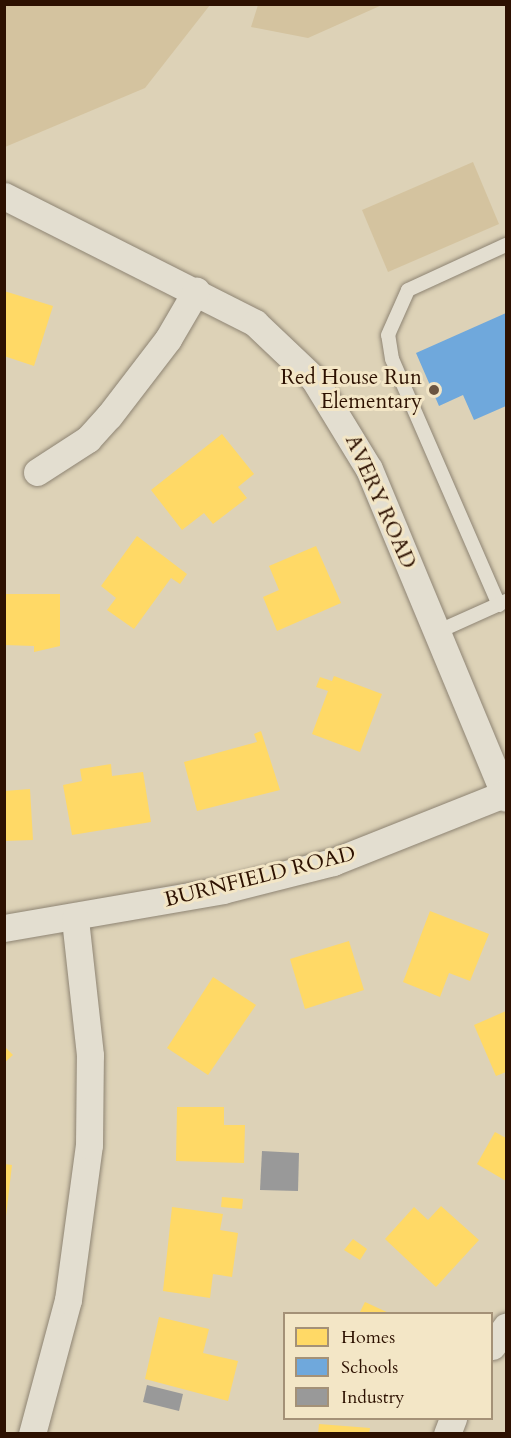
<!DOCTYPE html>
<html>
<head>
<meta charset="utf-8">
<style>
  body { margin:0 }
  #map { position:relative; width:511px; height:1438px; overflow:hidden; background:#ddd2b7; font-family:Cardo,serif }
  div>[style] { position:absolute }
  .green>* { inset:0; background:#d4c39f }
  .homes>* { inset:0; background:#ffd966 }
  .schools>* { inset:0; background:#6fa8dc }
  .industry>* { inset:0; background:#999 }
  .roads { filter:drop-shadow(0 0 2px #8e8473) drop-shadow(0 0 2px #8e8473) }
  .service>* { height:14px; margin:-7px; padding:0 7px; transform-origin:7px; border-radius:7px; background:#e3ded0 }
  .minor>* { height:27px; margin:-13.5px; padding:0 13.5px; transform-origin:13.5px; border-radius:13.5px; background:#e3ded0 }
  .dots>* { width:16px; height:16px; translate:-50% -50%; box-sizing:border-box; border:3px solid #f3e6c6; border-radius:50% }
  span { translate:-50% -50%; white-space:nowrap; text-align:center; line-height:1.15; -webkit-text-stroke:6px #f3e6c6; paint-order:stroke }
  .poi-label { font-size:21px; color:#2d1101 }
  .right { translate:-100% -50%; text-align:right }
  .street-label { font-size:21px; color:#2d1101 }
  .frame { position:absolute; inset:0; border:6px solid #2d1101; pointer-events:none }
  .legend { position:absolute; left:283px; top:1312px; width:210px; height:108px; box-sizing:border-box; background:#f3e6c6; border:2px solid #a49177; margin:0; padding:8px 10px; list-style:none; font-size:18px; color:#2d1101 }
  .legend li { display:flex; align-items:center; gap:12px; height:30px }
  .legend b { width:30px; border:2px solid #a49177 }
</style>
</head>
<body>
<div id="map">
  <div class="green">
    <i style="clip-path:polygon(5px 4px,210px 4px,210px 5px,145px 88px,5px 147px)"></i>
    <i style="clip-path:polygon(258px 5px,258px 4px,382px 5px,308px 38px,251px 27px)"></i>
    <i style="clip-path:polygon(473px 162px,499px 224px,388px 272px,362px 210px)"></i>
  </div>
  <div class="homes">
    <i style="clip-path:polygon(4px 291px,53px 306px,34px 366px,4px 356px)"></i>
    <i style="clip-path:polygon(222px 434px,254px 474px,238px 487px,247px 498px,213px 524px,204px 513px,182px 530px,151px 490px)"></i>
    <i style="clip-path:polygon(137px 536px,187px 574px,180px 584px,171px 578px,134px 629px,107px 610px,116px 598px,101px 586px)"></i>
    <i style="clip-path:polygon(316px 546px,341px 603px,277px 631px,263px 597px,279px 590px,269px 566px)"></i>
    <i style="clip-path:polygon(4px 594px,60px 594px,60px 646px,34px 652px,34px 646px,4px 645px)"></i>
    <i style="clip-path:polygon(334px 676px,382px 694px,360px 752px,312px 734px,328px 691px,316px 687px,320px 677px,332px 681px)"></i>
    <i style="clip-path:polygon(261px 731px,280px 790px,197px 811px,184px 762px,257px 742px,254px 734px)"></i>
    <i style="clip-path:polygon(111px 764px,112px 776px,143px 772px,151px 822px,72px 835px,63px 785px,82px 781px,80px 769px)"></i>
    <i style="clip-path:polygon(30px 789px,33px 840px,4px 841px,4px 791px)"></i>
    <i style="clip-path:polygon(430px 911px,489px 934px,470px 981px,449px 973px,440px 997px,403px 982px)"></i>
    <i style="clip-path:polygon(349px 941px,364px 990px,305px 1009px,290px 959px)"></i>
    <i style="clip-path:polygon(213px 977px,256px 1005px,208px 1075px,167px 1048px)"></i>
    <i style="clip-path:polygon(506px 1011px,506px 1072px,496px 1076px,474px 1025px)"></i>
    <i style="clip-path:polygon(4px 1046px,13px 1055px,4px 1063px)"></i>
    <i style="clip-path:polygon(177px 1107px,224px 1107px,224px 1125px,245px 1125px,244px 1163px,176px 1161px)"></i>
    <i style="clip-path:polygon(495px 1132px,506px 1138px,506px 1181px,477px 1164px)"></i>
    <i style="clip-path:polygon(4px 1164px,12px 1165px,6px 1216px,4px 1216px)"></i>
    <i style="clip-path:polygon(222px 1197px,243px 1199px,242px 1209px,221px 1207px)"></i>
    <i style="clip-path:polygon(441px 1206px,479px 1240px,436px 1287px,385px 1239px,414px 1207px,428px 1220px)"></i>
    <i style="clip-path:polygon(172px 1207px,223px 1214px,220px 1230px,238px 1233px,232px 1277px,213px 1274px,210px 1298px,163px 1291px)"></i>
    <i style="clip-path:polygon(353px 1239px,367px 1249px,360px 1260px,344px 1250px)"></i>
    <i style="clip-path:polygon(365px 1302px,391px 1314px,359px 1314px)"></i>
    <i style="clip-path:polygon(159px 1317px,209px 1329px,203px 1353px,238px 1361px,228px 1401px,145px 1379px)"></i>
    <i style="clip-path:polygon(319px 1424px,370px 1428px,369px 1434px,318px 1434px)"></i>
  </div>
  <div class="schools">
    <i style="clip-path:polygon(506px 313px,506px 406px,474px 420px,463px 395px,439px 406px,416px 353px)"></i>
  </div>
  <div class="industry">
    <i style="clip-path:polygon(262px 1151px,299px 1153px,298px 1191px,260px 1190px)"></i>
    <i style="clip-path:polygon(147px 1385px,183px 1394px,179px 1411px,143px 1402px)"></i>
  </div>
  <div class="roads">
    <div class="service">
      <i style="left:499px;top:605px;width:268px;rotate:-113.5deg"></i>
      <i style="left:392px;top:359px;width:24px;rotate:-99deg"></i>
      <i style="left:388px;top:335px;width:49px;rotate:-66deg"></i>
      <i style="left:408px;top:290px;width:108px;rotate:-24.7deg"></i>
      <i style="left:437px;top:632px;width:76px;rotate:-24.2deg"></i>
    </div>
    <div class="minor">
      <i style="left:4px;top:196px;width:281px;rotate:26.8deg"></i>
      <i style="left:255px;top:323px;width:81px;rotate:43.5deg"></i>
      <i style="left:314px;top:379px;width:105px;rotate:58.6deg"></i>
      <i style="left:369px;top:469px;width:356px;rotate:67.4deg"></i>
      <i style="left:37px;top:472px;width:61px;rotate:-32.9deg"></i>
      <i style="left:88px;top:439px;width:31px;rotate:-48deg"></i>
      <i style="left:109px;top:416px;width:97px;rotate:-52.5deg"></i>
      <i style="left:168px;top:339px;width:56px;rotate:-59.7deg"></i>
      <i style="left:4px;top:928px;width:222px;rotate:-9.8deg"></i>
      <i style="left:223px;top:890px;width:114px;rotate:-14.3deg"></i>
      <i style="left:333px;top:862px;width:186px;rotate:-21.7deg"></i>
      <i style="left:492px;top:1346px;width:24px;rotate:-54deg"></i>
      <i style="left:32px;top:1434px;width:139px;rotate:-75deg"></i>
      <i style="left:68px;top:1300px;width:156px;rotate:-82.3deg"></i>
      <i style="left:89px;top:1145px;width:90px;rotate:-89.4deg"></i>
      <i style="left:90px;top:1055px;width:137px;rotate:-96.3deg"></i>
      <i style="left:447px;top:1434px;width:17px;rotate:-69deg"></i>
    </div>
  </div>
  <div class="dots">
    <i style="left:434px;top:390px;background:#6b5541"></i>
  </div>
  <div class="poi-label">
    <span class="right" style="left:422px;top:390px">Red House Run<br>Elementary</span>
  </div>
  <div class="street-label">
    <span style="left:380px;top:502px;rotate:66deg">AVERY ROAD</span>
    <span style="left:260px;top:877px;rotate:-14deg">BURNFIELD ROAD</span>
  </div>
  <div class="frame"></div>
  <ul class="legend">
  <li><b style="height:16px;background:#ffd966"></b>Homes</li>
  <li><b style="height:16px;background:#6fa8dc"></b>Schools</li>
  <li><b style="height:16px;background:#999"></b>Industry</li>
  </ul>
</div>
</body>
</html>
